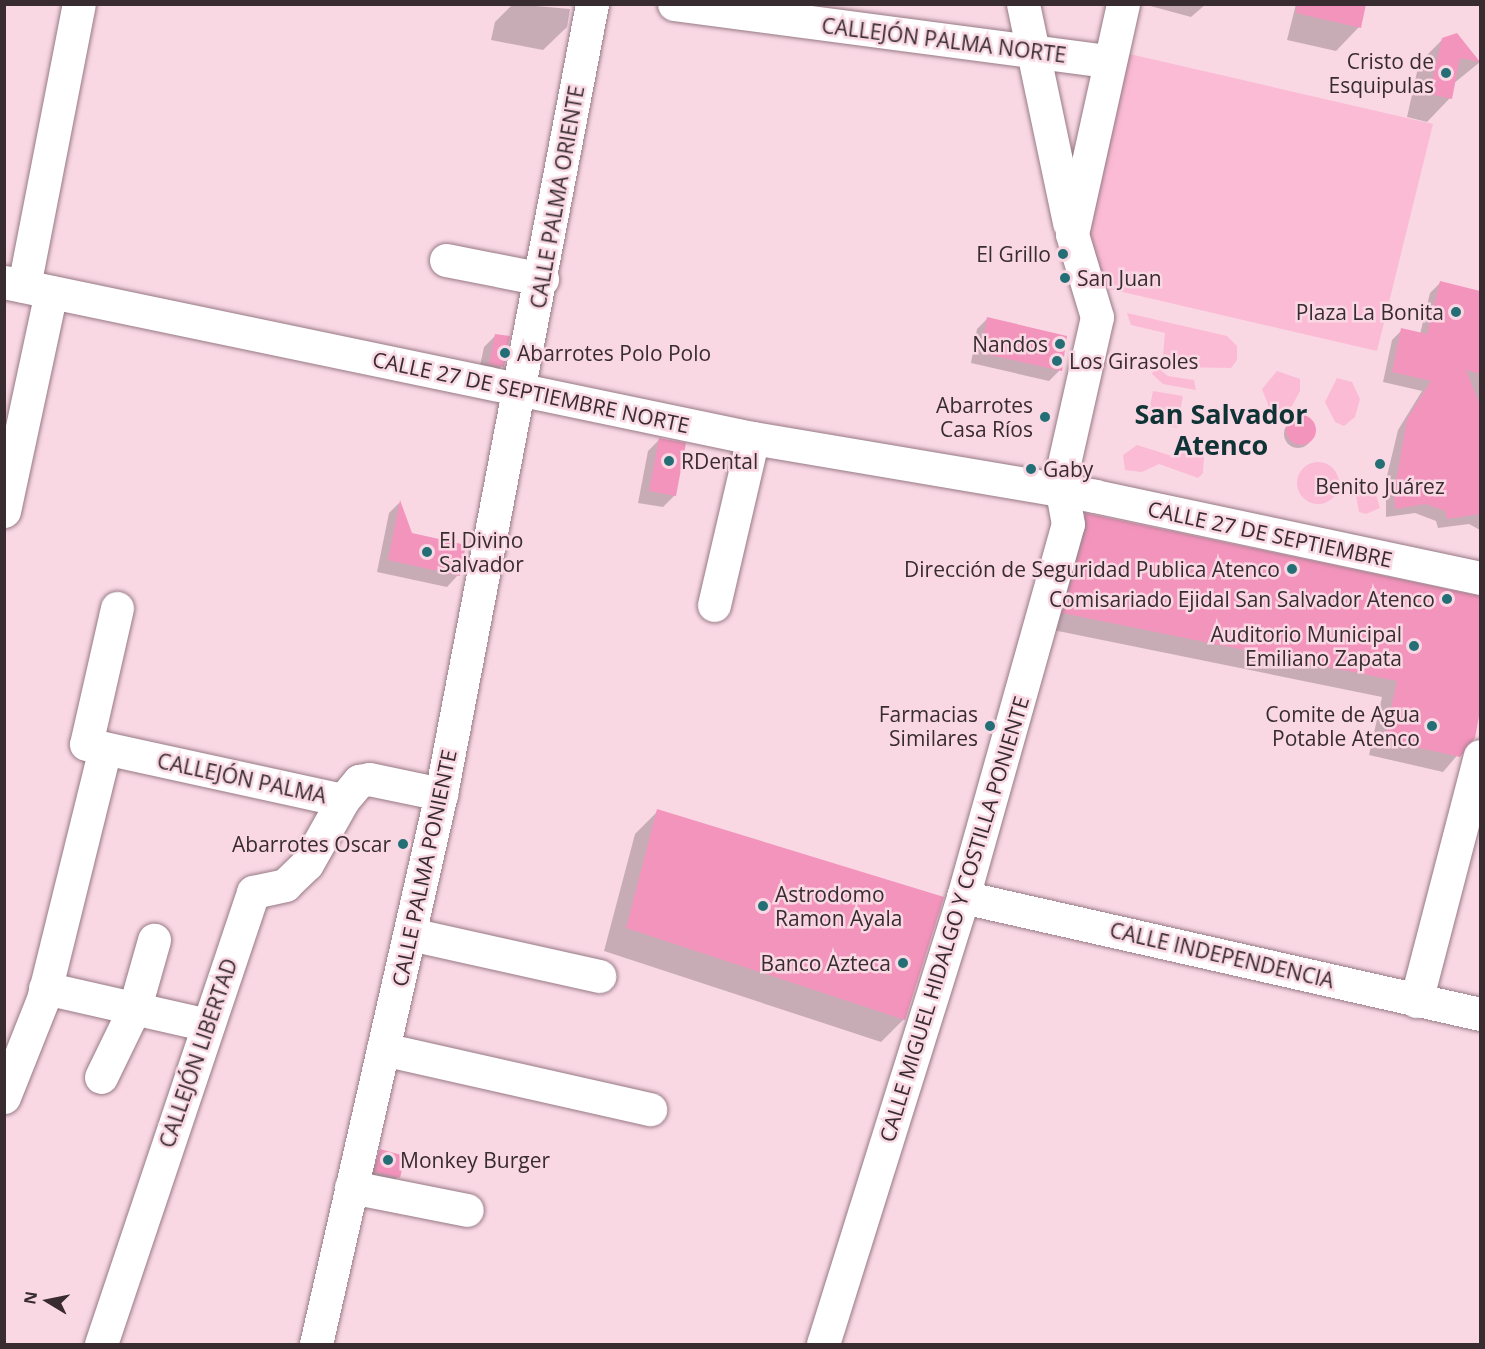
<!DOCTYPE html>
<html>
<head>
<meta charset="utf-8">
<style>
  body { margin:0 }
  #map { position:relative; width:1485px; height:1349px; overflow:hidden; background:#f9d8e4; font-family:"Open Sans",sans-serif }
  div>[style] { position:absolute }
  .green>* { inset:0; background:#fbbbd4 }
  .round { border-radius:50% }
  .shadow>* { inset:0; background:#0003 }
  .building>* { inset:0; background:#f394bc }
  .roads { filter:drop-shadow(0 0 2px #977a85) drop-shadow(0 0 2px #977a85) }
  .minor>* { height:33px; margin:-16.5px; padding:0 16.5px; transform-origin:16.5px; border-radius:16.5px; background:#fff }
  .dots>* { width:16px; height:16px; translate:-50% -50%; box-sizing:border-box; border:3px solid #f9d8e4; border-radius:50% }
  span { translate:-50% -50%; white-space:nowrap; text-align:center; line-height:1.15; -webkit-text-stroke:5px #f9d8e4; paint-order:stroke }
  .street-label { font-size:21px; color:#382c30 }
  .poi-label { font-size:21px; color:#382c30 }
  .right { translate:-100% -50%; text-align:right }
  .left { translate:0 -50%; text-align:left }
  .district-label { font-size:27px; color:#103336; font-weight:700 }
  .frame { position:absolute; inset:0; border:6px solid #382c30; pointer-events:none }
  .north { position:absolute; left:18px; top:1271px; width:60px; height:60px; -webkit-text-stroke:4px #f9d8e4; paint-order:stroke; rotate:280deg; font-size:16px; font-weight:700; line-height:24px; text-align:center; color:#382c30 }
  .north::after { content:''; display:block; margin:auto; width:21px; height:27px; background:#382c30; clip-path:polygon(50% 0,100% 100%,50% 72%,0 100%) }
</style>
</head>
<body>
<div id="map">
  <div class="green">
    <i style="clip-path:polygon(1121px 52px,1433px 124px,1377px 351px,1097px 286px,1080px 233px)"></i>
    <i style="clip-path:polygon(1127px 313px,1227px 336px,1237px 346px,1237px 360px,1231px 368px,1176px 367px,1163px 355px,1165px 333px,1131px 325px)"></i>
    <i style="clip-path:polygon(1155px 366px,1168px 376px,1194px 380px,1196px 390px,1163px 384px,1152px 374px)"></i>
    <i style="clip-path:polygon(1277px 371px,1300px 379px,1300px 391px,1292px 406px,1272px 415px,1262px 389px)"></i>
    <i style="clip-path:polygon(1337px 378px,1352px 382px,1360px 399px,1355px 417px,1344px 426px,1335px 422px,1325px 402px)"></i>
    <i style="clip-path:polygon(1153px 391px,1183px 396px,1177px 428px,1147px 421px)"></i>
    <i style="clip-path:polygon(1137px 445px,1175px 457px,1190px 449px,1204px 457px,1203px 473px,1198px 478px,1159px 464px,1142px 472px,1125px 470px,1123px 455px)"></i>
    <i class="round" style="left:1297px;top:462px;width:42px;height:42px"></i>
    <i style="clip-path:polygon(1372px 482px,1380px 508px,1366px 514px,1359px 512px,1356px 496px,1363px 483px)"></i>
  </div>
  <div class="shadow">
    <i style="clip-path:polygon(513px 4px,570px 9px,567px 27px,543px 50px,491px 40px,495px 22px)"></i>
    <i style="clip-path:polygon(1143px 4px,1206px 4px,1191px 17px)"></i>
    <i style="clip-path:polygon(1296px 4px,1365px 4px,1359px 27px,1336px 51px,1287px 40px)"></i>
    <i style="clip-path:polygon(1443px 39px,1480px 62px,1453px 84px,1450px 98px,1427px 122px,1407px 117px,1419px 63px)"></i>
    <i style="clip-path:polygon(1440px 283px,1480px 293px,1480px 530px,1469px 524px,1438px 528px,1436px 521px,1415px 513px,1386px 517px,1386px 480px,1398px 430px,1422px 391px,1383px 382px,1392px 340px,1402px 330px,1420px 334px,1430px 293px)"></i>
    <i style="clip-path:polygon(988px 318px,1060px 370px,1049px 381px,971px 363px,977px 329px)"></i>
    <i style="clip-path:polygon(496px 335px,502px 366px,490px 378px,478px 375px,484px 347px)"></i>
    <i class="round" style="left:1284px;top:420px;width:28px;height:28px"></i>
    <i style="clip-path:polygon(660px 439px,675px 495px,663px 507px,638px 503px,648px 451px)"></i>
    <i style="clip-path:polygon(399px 503px,410px 534px,458px 575px,447px 587px,377px 572px,389px 513px)"></i>
    <i style="clip-path:polygon(1086px 515px,1480px 598px,1480px 703px,1473px 737px,1443px 772px,1369px 755px,1382px 697px,1048px 629px,1070px 531px)"></i>
    <i style="clip-path:polygon(658px 811px,904px 1019px,881px 1042px,604px 951px,635px 834px)"></i>
    <i style="clip-path:polygon(380px 1150px,398px 1177px,393px 1182px,370px 1178px)"></i>
  </div>
  <div class="building">
    <i style="clip-path:polygon(1297px 4px,1366px 4px,1361px 28px,1296px 13px)"></i>
    <i style="clip-path:polygon(1457px 33px,1480px 62px,1460px 58px,1452px 99px,1429px 94px,1442px 38px)"></i>
    <i style="clip-path:polygon(1440px 281px,1480px 291px,1480px 374px,1466px 370px,1480px 405px,1480px 514px,1447px 519px,1445px 511px,1426px 504px,1395px 509px,1394px 494px,1407px 419px,1431px 381px,1392px 372px,1401px 328px,1427px 334px)"></i>
    <i style="clip-path:polygon(987px 317px,1067px 336px,1062px 371px,981px 353px)"></i>
    <i style="clip-path:polygon(495px 334px,510px 336px,504px 367px,489px 364px)"></i>
    <i class="round" style="left:1286px;top:415px;width:30px;height:30px"></i>
    <i style="clip-path:polygon(659px 438px,686px 443px,676px 496px,649px 491px)"></i>
    <i style="clip-path:polygon(400px 500px,412px 533px,466px 545px,460px 576px,388px 560px)"></i>
    <i style="clip-path:polygon(1085px 513px,1480px 596px,1480px 711px,1475px 738px,1460px 757px,1384px 740px,1397px 681px,1062px 613px,1086px 529px)"></i>
    <i style="clip-path:polygon(657px 809px,944px 897px,905px 1020px,626px 928px)"></i>
    <i style="clip-path:polygon(380px 1149px,405px 1156px,400px 1178px,374px 1172px)"></i>
  </div>
  <div class="roads">
    <div class="minor">
      <i style="left:674px;top:4px;width:438px;rotate:7.5deg"></i>
      <i style="left:1023px;top:4px;width:224px;rotate:78.1deg"></i>
      <i style="left:446px;top:260px;width:98px;rotate:11.2deg"></i>
      <i style="left:4px;top:282px;width:765px;rotate:11.77deg"></i>
      <i style="left:753px;top:438px;width:347px;rotate:9.6deg"></i>
      <i style="left:1095px;top:496px;width:394px;rotate:12deg"></i>
      <i style="left:24px;top:286px;width:287px;rotate:-79deg"></i>
      <i style="left:4px;top:511px;width:224px;rotate:-77.9deg"></i>
      <i style="left:714px;top:605px;width:171px;rotate:-76.9deg"></i>
      <i style="left:117px;top:608px;width:139px;rotate:102.8deg"></i>
      <i style="left:86px;top:744px;width:263px;rotate:12.3deg"></i>
      <i style="left:343px;top:800px;width:25px;rotate:-50deg"></i>
      <i style="left:359px;top:781px;width:10px;rotate:-11deg"></i>
      <i style="left:369px;top:779px;width:74px;rotate:11.8deg"></i>
      <i style="left:963px;top:897px;width:530px;rotate:12.75deg"></i>
      <i style="left:410px;top:934px;width:194px;rotate:12.5deg"></i>
      <i style="left:45px;top:988px;width:167px;rotate:12.8deg"></i>
      <i style="left:1416px;top:1001px;width:253px;rotate:-75.4deg"></i>
      <i style="left:383px;top:1049px;width:274px;rotate:12.7deg"></i>
      <i style="left:101px;top:1077px;width:78px;rotate:-64.1deg"></i>
      <i style="left:135px;top:1007px;width:70px;rotate:-74.2deg"></i>
      <i style="left:4px;top:1097px;width:105px;rotate:-68.3deg"></i>
      <i style="left:43px;top:999px;width:258px;rotate:-76.1deg"></i>
      <i style="left:351px;top:1187px;width:118px;rotate:11.2deg"></i>
      <i style="left:101px;top:1344px;width:477px;rotate:-71.4deg"></i>
      <i style="left:253px;top:892px;width:33px;rotate:-12deg"></i>
      <i style="left:285px;top:885px;width:30px;rotate:-44deg"></i>
      <i style="left:307px;top:864px;width:73px;rotate:-60.6deg"></i>
      <i style="left:316px;top:1344px;width:564px;rotate:-77.2deg"></i>
      <i style="left:441px;top:794px;width:804px;rotate:-79.18deg"></i>
      <i style="left:823px;top:1344px;width:468px;rotate:-72.6deg"></i>
      <i style="left:963px;top:897px;width:387px;rotate:-74.3deg"></i>
      <i style="left:1068px;top:524px;width:44px;rotate:-100.5deg"></i>
      <i style="left:1060px;top:481px;width:168px;rotate:-77.3deg"></i>
      <i style="left:1097px;top:317px;width:87px;rotate:-106.8deg"></i>
      <i style="left:1072px;top:234px;width:236px;rotate:-77.5deg"></i>
    </div>
  </div>
  <div class="dots">
    <i style="left:1446px;top:73px;background:#246f76"></i>
    <i style="left:1063px;top:254px;background:#246f76"></i>
    <i style="left:1065px;top:278px;background:#246f76"></i>
    <i style="left:1456px;top:312px;background:#246f76"></i>
    <i style="left:1060px;top:344px;background:#246f76"></i>
    <i style="left:505px;top:353px;background:#246f76"></i>
    <i style="left:1057px;top:361px;background:#246f76"></i>
    <i style="left:1045px;top:417px;background:#246f76"></i>
    <i style="left:669px;top:461px;background:#246f76"></i>
    <i style="left:1380px;top:464px;background:#246f76"></i>
    <i style="left:1031px;top:469px;background:#246f76"></i>
    <i style="left:427px;top:552px;background:#246f76"></i>
    <i style="left:1292px;top:569px;background:#246f76"></i>
    <i style="left:1447px;top:599px;background:#246f76"></i>
    <i style="left:1414px;top:646px;background:#246f76"></i>
    <i style="left:990px;top:726px;background:#246f76"></i>
    <i style="left:1432px;top:726px;background:#246f76"></i>
    <i style="left:403px;top:844px;background:#246f76"></i>
    <i style="left:763px;top:906px;background:#246f76"></i>
    <i style="left:903px;top:963px;background:#246f76"></i>
    <i style="left:388px;top:1160px;background:#246f76"></i>
  </div>
  <div class="street-label">
    <span style="left:944px;top:40px;rotate:7deg">CALLEJÓN PALMA NORTE</span>
    <span style="left:557px;top:197px;rotate:-80deg">CALLE PALMA ORIENTE</span>
    <span style="left:531px;top:392px;rotate:12deg">CALLE 27 DE SEPTIEMBRE NORTE</span>
    <span style="left:1270px;top:534px;rotate:12deg">CALLE 27 DE SEPTIEMBRE</span>
    <span style="left:242px;top:778px;rotate:12deg">CALLEJÓN PALMA</span>
    <span style="left:424px;top:868px;rotate:-78deg">CALLE PALMA PONIENTE</span>
    <span style="left:954px;top:919px;rotate:-73deg">CALLE MIGUEL HIDALGO Y COSTILLA PONIENTE</span>
    <span style="left:1222px;top:955px;rotate:13deg">CALLE INDEPENDENCIA</span>
    <span style="left:198px;top:1053px;rotate:-71deg">CALLEJÓN LIBERTAD</span>
  </div>
  <div class="poi-label">
    <span class="right" style="left:1434px;top:73px">Cristo de<br>Esquipulas</span>
    <span class="right" style="left:1051px;top:254px">El Grillo</span>
    <span class="left" style="left:1077px;top:278px">San Juan</span>
    <span class="right" style="left:1444px;top:312px">Plaza La Bonita</span>
    <span class="right" style="left:1048px;top:344px">Nandos</span>
    <span class="left" style="left:517px;top:353px">Abarrotes Polo Polo</span>
    <span class="left" style="left:1069px;top:361px">Los Girasoles</span>
    <span class="right" style="left:1033px;top:417px">Abarrotes<br>Casa Ríos</span>
    <span class="left" style="left:681px;top:461px">RDental</span>
    <span class="left" style="left:1043px;top:469px">Gaby</span>
    <span style="left:1380px;top:486px">Benito Juárez</span>
    <span class="left" style="left:439px;top:552px">El Divino<br>Salvador</span>
    <span class="right" style="left:1280px;top:569px">Dirección de Seguridad Publica Atenco</span>
    <span class="right" style="left:1435px;top:599px">Comisariado Ejidal San Salvador Atenco</span>
    <span class="right" style="left:1402px;top:646px">Auditorio Municipal<br>Emiliano Zapata</span>
    <span class="right" style="left:978px;top:726px">Farmacias<br>Similares</span>
    <span class="right" style="left:1420px;top:726px">Comite de Agua<br>Potable Atenco</span>
    <span class="right" style="left:391px;top:844px">Abarrotes Oscar</span>
    <span class="left" style="left:775px;top:906px">Astrodomo<br>Ramon Ayala</span>
    <span class="right" style="left:891px;top:963px">Banco Azteca</span>
    <span class="left" style="left:400px;top:1160px">Monkey Burger</span>
  </div>
  <div class="district-label">
    <span style="left:1221px;top:429px">San Salvador<br>Atenco</span>
  </div>
  <div class="frame"></div>
  <div class="north">N</div>
</div>
</body>
</html>
